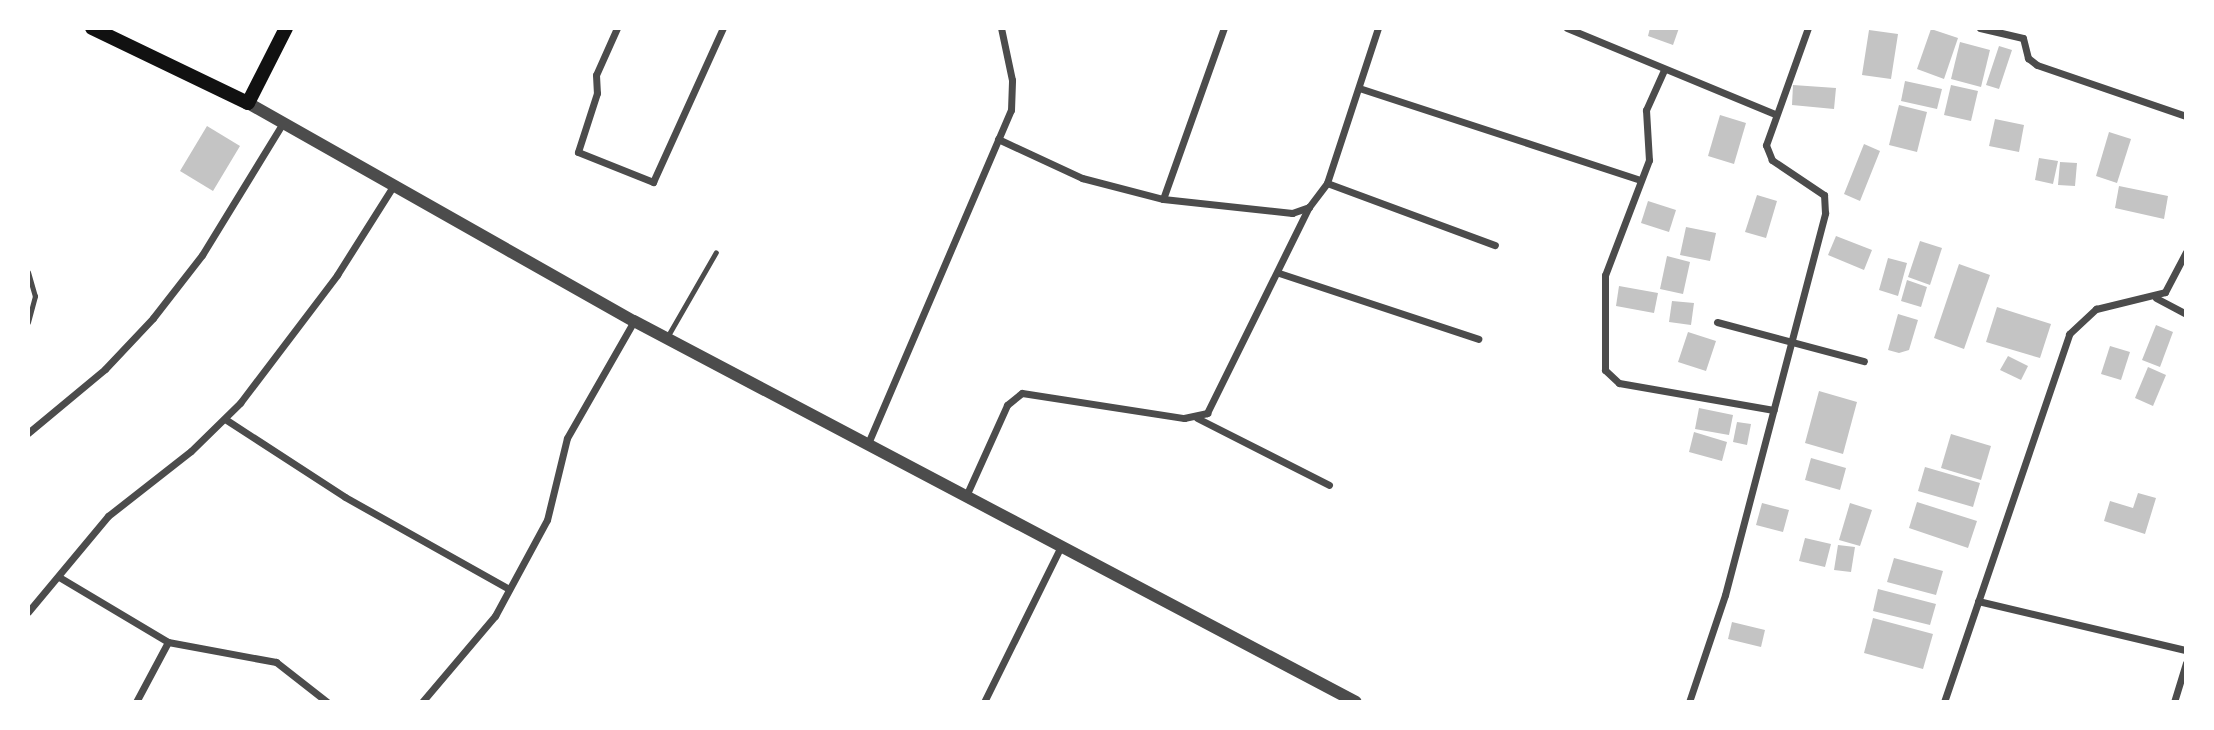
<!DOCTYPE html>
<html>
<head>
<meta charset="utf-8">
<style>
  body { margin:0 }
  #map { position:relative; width:2214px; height:730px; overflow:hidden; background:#fff; font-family:Signika,sans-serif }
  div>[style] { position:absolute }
  .building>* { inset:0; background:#c4c4c4 }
  .service>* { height:5px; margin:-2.5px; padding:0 2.5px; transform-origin:2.5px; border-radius:2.5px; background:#4c4c4c }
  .minor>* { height:7px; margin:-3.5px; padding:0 3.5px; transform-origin:3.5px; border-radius:3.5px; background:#4c4c4c }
  .tertiary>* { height:12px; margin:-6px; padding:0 6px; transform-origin:6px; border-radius:6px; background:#4c4c4c }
  .secondary>* { height:14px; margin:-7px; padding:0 7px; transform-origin:7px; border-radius:7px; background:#111 }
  span { translate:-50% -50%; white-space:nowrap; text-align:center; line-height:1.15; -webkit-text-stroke:6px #fff; paint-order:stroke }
  .frame { position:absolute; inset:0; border:30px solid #fff; pointer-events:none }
</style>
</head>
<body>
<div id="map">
  <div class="building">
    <i style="clip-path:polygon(1650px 28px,1679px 28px,1673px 45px,1648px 36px)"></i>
    <i style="clip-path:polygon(1931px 29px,1958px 38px,1944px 79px,1917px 69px)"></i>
    <i style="clip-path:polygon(1869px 30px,1898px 34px,1891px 79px,1862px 75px)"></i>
    <i style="clip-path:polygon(1960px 42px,1990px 50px,1981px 87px,1951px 79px)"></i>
    <i style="clip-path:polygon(1999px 46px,2012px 50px,1999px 89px,1986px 85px)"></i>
    <i style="clip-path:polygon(1905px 81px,1942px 89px,1937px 109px,1901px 101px)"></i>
    <i style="clip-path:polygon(1793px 85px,1836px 88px,1834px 109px,1792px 105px)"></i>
    <i style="clip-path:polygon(1951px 85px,1978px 91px,1971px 121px,1944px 115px)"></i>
    <i style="clip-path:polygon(1899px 105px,1927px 112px,1917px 152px,1889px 145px)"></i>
    <i style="clip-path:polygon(1720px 115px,1746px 123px,1734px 164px,1708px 156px)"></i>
    <i style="clip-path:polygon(1995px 119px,2024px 125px,2019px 152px,1989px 146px)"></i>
    <i style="clip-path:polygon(207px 126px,240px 146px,213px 191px,180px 171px)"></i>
    <i style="clip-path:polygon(2109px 132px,2131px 139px,2117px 183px,2096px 176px)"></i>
    <i style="clip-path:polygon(1864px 144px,1880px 151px,1860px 201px,1844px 194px)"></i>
    <i style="clip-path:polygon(2039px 158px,2058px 161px,2053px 184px,2035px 180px)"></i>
    <i style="clip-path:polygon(2060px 162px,2077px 163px,2075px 186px,2058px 185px)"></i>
    <i style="clip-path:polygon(2119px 186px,2168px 196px,2164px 219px,2115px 208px)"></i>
    <i style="clip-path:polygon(1757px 195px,1777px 201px,1766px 238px,1745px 232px)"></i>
    <i style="clip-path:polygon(1648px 201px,1676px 210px,1669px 232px,1641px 223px)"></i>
    <i style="clip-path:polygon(1686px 227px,1716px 233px,1710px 261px,1680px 255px)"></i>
    <i style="clip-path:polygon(1836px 236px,1872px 250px,1864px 270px,1828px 255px)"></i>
    <i style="clip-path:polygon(1920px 241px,1942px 248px,1930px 285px,1908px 277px)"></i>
    <i style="clip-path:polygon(1667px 256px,1690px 262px,1683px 294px,1660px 289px)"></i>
    <i style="clip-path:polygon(1888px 258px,1907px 263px,1898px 296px,1879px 290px)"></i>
    <i style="clip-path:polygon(1959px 264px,1990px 275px,1964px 349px,1934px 338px)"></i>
    <i style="clip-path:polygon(1907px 280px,1927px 287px,1921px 307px,1901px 301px)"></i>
    <i style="clip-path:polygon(1619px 286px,1658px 293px,1654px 313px,1616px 306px)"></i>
    <i style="clip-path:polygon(1672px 301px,1694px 303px,1691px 325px,1669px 322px)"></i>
    <i style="clip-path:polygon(1997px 307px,2051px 324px,2040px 358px,1986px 342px)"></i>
    <i style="clip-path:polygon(1898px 314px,1918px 320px,1909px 350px,1899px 353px,1888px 350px)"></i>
    <i style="clip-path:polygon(2156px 325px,2173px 332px,2160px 367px,2142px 360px)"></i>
    <i style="clip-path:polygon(1688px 332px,1716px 341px,1706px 371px,1678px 362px)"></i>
    <i style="clip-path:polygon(2110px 346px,2130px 352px,2121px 380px,2101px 374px)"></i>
    <i style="clip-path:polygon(2008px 356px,2028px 366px,2021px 380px,2000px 370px)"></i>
    <i style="clip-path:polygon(2148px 367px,2166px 375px,2153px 406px,2135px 398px)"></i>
    <i style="clip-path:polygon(1819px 391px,1857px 402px,1843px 454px,1805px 443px)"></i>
    <i style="clip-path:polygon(1699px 408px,1733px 415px,1729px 435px,1695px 429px)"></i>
    <i style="clip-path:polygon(1737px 422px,1751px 424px,1747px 445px,1733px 442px)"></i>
    <i style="clip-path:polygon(1694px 432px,1727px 442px,1722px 461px,1689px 452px)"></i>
    <i style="clip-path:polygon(1951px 434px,1991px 446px,1981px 480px,1941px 468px)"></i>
    <i style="clip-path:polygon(1811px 458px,1846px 468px,1840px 490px,1805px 480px)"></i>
    <i style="clip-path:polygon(1925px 467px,1980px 483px,1973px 507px,1918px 491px)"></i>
    <i style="clip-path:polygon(2138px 493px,2156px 498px,2145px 534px,2104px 521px,2110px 501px,2133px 508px)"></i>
    <i style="clip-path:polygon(1917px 502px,1977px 521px,1968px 548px,1909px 528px)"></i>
    <i style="clip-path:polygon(1762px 503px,1789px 510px,1783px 532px,1756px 525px)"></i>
    <i style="clip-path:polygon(1850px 503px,1872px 510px,1860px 546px,1839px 540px)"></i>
    <i style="clip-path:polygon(1805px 538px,1831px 544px,1825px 567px,1799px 561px)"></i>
    <i style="clip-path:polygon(1838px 545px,1855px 547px,1851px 572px,1834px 570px)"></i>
    <i style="clip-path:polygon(1894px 558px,1943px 571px,1936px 595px,1887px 582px)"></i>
    <i style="clip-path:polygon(1878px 589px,1936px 604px,1930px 625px,1873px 611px)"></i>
    <i style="clip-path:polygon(1873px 618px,1933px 634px,1923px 669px,1864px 653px)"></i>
    <i style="clip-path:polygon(1732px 622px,1765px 630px,1761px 647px,1728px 639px)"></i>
  </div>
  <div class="service">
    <i style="left:28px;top:272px;width:25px;rotate:74deg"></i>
    <i style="left:35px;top:296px;width:27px;rotate:105deg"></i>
    <i style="left:666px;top:339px;width:100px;rotate:-60.1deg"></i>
  </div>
  <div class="minor">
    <i style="left:617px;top:28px;width:51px;rotate:114.1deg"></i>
    <i style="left:596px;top:75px;width:18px;rotate:87deg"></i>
    <i style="left:597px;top:93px;width:62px;rotate:107.9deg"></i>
    <i style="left:578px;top:152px;width:81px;rotate:21.8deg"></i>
    <i style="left:653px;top:182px;width:169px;rotate:-65.6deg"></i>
    <i style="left:1567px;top:28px;width:225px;rotate:22.5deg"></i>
    <i style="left:1980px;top:28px;width:44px;rotate:13.1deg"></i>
    <i style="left:2023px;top:38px;width:21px;rotate:76deg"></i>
    <i style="left:2028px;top:58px;width:11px;rotate:38deg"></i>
    <i style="left:2037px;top:65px;width:157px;rotate:18.9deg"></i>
    <i style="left:1664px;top:70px;width:44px;rotate:114.2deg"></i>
    <i style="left:1646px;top:110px;width:50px;rotate:86.6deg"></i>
    <i style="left:1649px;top:160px;width:123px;rotate:110.9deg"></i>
    <i style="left:1605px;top:275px;width:95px;rotate:90deg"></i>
    <i style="left:1605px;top:370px;width:19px;rotate:43deg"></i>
    <i style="left:1619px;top:383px;width:157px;rotate:9.9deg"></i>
    <i style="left:1359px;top:88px;width:296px;rotate:18.1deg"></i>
    <i style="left:998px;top:139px;width:93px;rotate:24.9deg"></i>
    <i style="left:1082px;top:178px;width:84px;rotate:14.5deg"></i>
    <i style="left:1163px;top:199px;width:130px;rotate:6.2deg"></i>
    <i style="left:1292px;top:213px;width:18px;rotate:-19deg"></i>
    <i style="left:1309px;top:207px;width:30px;rotate:-53deg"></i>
    <i style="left:1327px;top:183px;width:163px;rotate:-71.8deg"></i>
    <i style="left:1327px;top:183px;width:179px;rotate:20.3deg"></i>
    <i style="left:1163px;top:199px;width:182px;rotate:-70.4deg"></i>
    <i style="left:1279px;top:273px;width:210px;rotate:18.3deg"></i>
    <i style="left:2156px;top:298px;width:34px;rotate:28deg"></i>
    <i style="left:1717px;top:322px;width:152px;rotate:14.9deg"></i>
    <i style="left:1197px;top:418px;width:148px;rotate:26.9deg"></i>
    <i style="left:225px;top:419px;width:143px;rotate:33deg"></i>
    <i style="left:345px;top:497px;width:188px;rotate:29.3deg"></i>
    <i style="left:28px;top:433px;width:100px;rotate:-39.7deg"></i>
    <i style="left:105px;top:369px;width:70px;rotate:-46.7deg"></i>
    <i style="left:153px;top:318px;width:80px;rotate:-52.1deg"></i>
    <i style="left:202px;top:255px;width:151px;rotate:-58.5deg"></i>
    <i style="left:869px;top:441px;width:360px;rotate:-66.8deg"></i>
    <i style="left:1011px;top:110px;width:30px;rotate:-88deg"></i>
    <i style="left:1012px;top:80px;width:53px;rotate:-101.9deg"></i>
    <i style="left:966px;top:496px;width:100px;rotate:-65.7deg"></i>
    <i style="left:1007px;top:405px;width:19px;rotate:-39deg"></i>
    <i style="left:1022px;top:393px;width:164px;rotate:8.8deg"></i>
    <i style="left:1184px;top:418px;width:24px;rotate:-12deg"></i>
    <i style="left:1207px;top:413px;width:230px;rotate:-63.7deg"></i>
    <i style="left:59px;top:577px;width:127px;rotate:30.8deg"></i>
    <i style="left:168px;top:642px;width:110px;rotate:10.5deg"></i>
    <i style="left:276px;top:662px;width:65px;rotate:38.1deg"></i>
    <i style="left:1978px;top:601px;width:214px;rotate:13.3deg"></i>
    <i style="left:28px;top:612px;width:125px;rotate:-50.2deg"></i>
    <i style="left:108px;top:516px;width:105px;rotate:-38.1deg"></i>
    <i style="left:191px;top:451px;width:69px;rotate:-44.4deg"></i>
    <i style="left:240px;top:403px;width:161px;rotate:-52.8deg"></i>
    <i style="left:337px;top:275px;width:103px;rotate:-57.7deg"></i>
    <i style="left:136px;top:702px;width:68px;rotate:-61.9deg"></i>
    <i style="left:422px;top:702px;width:113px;rotate:-49.7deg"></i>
    <i style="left:495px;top:616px;width:109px;rotate:-61.6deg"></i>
    <i style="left:547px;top:520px;width:84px;rotate:-76.3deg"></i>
    <i style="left:567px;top:438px;width:135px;rotate:-60.2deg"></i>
    <i style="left:984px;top:702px;width:169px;rotate:-63.7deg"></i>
    <i style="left:1689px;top:702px;width:113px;rotate:-71.4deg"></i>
    <i style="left:1725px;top:595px;width:395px;rotate:-75.3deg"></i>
    <i style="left:1825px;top:213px;width:18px;rotate:-93deg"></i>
    <i style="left:1824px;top:195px;width:63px;rotate:-146.1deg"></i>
    <i style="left:1772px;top:160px;width:16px;rotate:-112deg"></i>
    <i style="left:1766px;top:145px;width:124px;rotate:-70.3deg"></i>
    <i style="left:1944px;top:702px;width:389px;rotate:-71.2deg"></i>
    <i style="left:2069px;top:334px;width:37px;rotate:-43deg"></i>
    <i style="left:2096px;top:309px;width:71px;rotate:-13.8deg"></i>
    <i style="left:2165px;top:292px;width:45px;rotate:-62.3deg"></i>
    <i style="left:2174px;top:702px;width:41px;rotate:-72.9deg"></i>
  </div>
  <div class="tertiary">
    <i style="left:248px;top:103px;width:443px;rotate:29.5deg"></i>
    <i style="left:634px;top:321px;width:816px;rotate:27.82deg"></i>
  </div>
  <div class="secondary">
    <i style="left:92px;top:28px;width:173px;rotate:25.7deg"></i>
    <i style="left:248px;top:103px;width:84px;rotate:-63.1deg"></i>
  </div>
  <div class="frame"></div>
</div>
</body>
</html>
